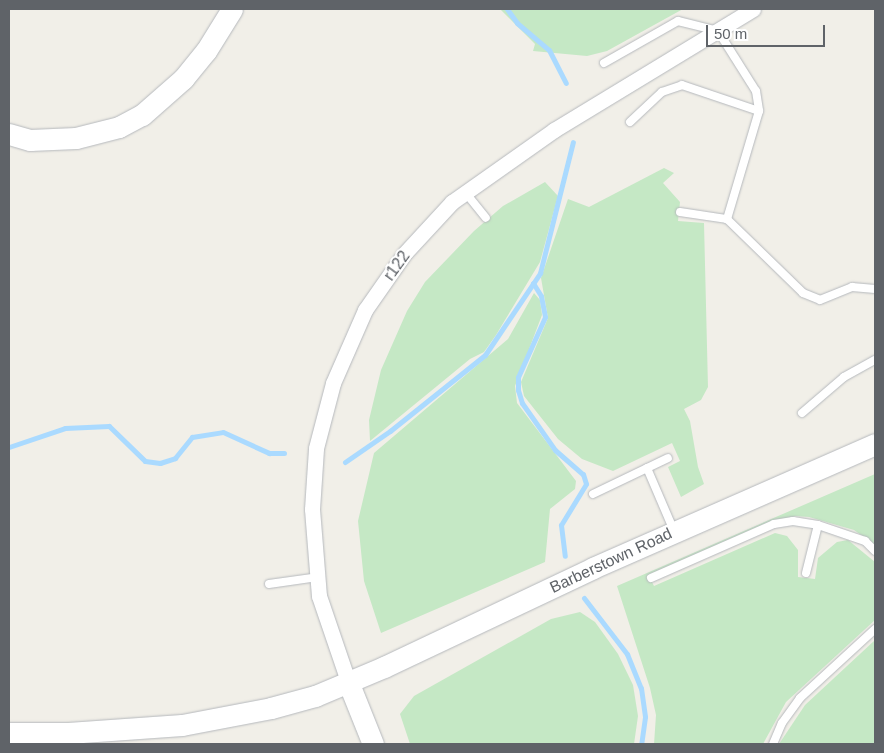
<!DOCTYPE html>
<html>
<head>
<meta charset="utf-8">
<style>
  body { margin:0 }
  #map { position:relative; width:884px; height:753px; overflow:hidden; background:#f1efe8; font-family:Helvetica,sans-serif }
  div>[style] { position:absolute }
  .green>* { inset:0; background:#c5e8c5 }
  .stream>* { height:5px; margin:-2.5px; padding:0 2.5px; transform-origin:2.5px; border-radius:2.5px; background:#aadaff }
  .roads { filter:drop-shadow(0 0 1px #b5b8bc) drop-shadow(0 0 1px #b5b8bc) }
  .lane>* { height:8px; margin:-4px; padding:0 4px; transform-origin:4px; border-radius:4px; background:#fff }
  .street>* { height:15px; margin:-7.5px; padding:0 7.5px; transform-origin:7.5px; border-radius:7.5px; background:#fff }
  .secondary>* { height:21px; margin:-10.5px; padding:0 10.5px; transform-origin:10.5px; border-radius:10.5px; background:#fff }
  span { translate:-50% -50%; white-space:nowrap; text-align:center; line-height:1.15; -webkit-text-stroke:4px #fff; paint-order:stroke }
  .street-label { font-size:16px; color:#5f6368 }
  .frame { position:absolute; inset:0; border:10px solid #5f6368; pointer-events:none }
  .scale { position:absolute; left:706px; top:25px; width:119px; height:22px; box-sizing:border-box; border:2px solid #5f6368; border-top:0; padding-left:6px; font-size:15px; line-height:18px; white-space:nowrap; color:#5f6368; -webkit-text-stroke:4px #fff; paint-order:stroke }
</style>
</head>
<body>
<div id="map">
  <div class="green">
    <i style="clip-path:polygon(500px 9px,683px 9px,607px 51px,587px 56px,533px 51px,535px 44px)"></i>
    <i style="clip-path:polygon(664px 168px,674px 173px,663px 183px,680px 202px,678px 221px,704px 223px,708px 387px,701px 400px,684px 409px,690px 421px,698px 467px,704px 484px,681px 497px,668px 467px,680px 461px,672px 443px,613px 471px,582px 459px,558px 439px,524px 396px,521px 382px,548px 318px,541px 278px,568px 199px,589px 207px)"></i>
    <i style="clip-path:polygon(545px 182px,558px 196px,540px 262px,496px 335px,484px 352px,470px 359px,370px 441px,369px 420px,381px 370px,407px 311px,425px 282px,474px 231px,503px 206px)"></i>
    <i style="clip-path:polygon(534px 293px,540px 300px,542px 315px,515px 386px,517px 403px,576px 481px,575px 489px,550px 509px,545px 562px,381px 633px,364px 581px,358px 521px,374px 453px,508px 339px)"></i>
    <i style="clip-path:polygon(875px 474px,875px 545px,854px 530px,809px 517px,795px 516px,649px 576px,654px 586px,775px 533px,787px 536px,798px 550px,798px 577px,815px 579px,818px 558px,837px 542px,848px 540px,875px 562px,875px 620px,786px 702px,763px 744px,654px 744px,656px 715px,650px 688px,617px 586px)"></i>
    <i style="clip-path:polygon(580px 612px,595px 622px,618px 654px,633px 685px,638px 716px,634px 744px,410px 744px,400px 714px,414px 696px,551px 619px)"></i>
    <i style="clip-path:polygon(875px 640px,875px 744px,779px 744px,805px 705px)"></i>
  </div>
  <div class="stream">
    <i style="left:507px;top:9px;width:17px;rotate:54deg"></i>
    <i style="left:517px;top:23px;width:42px;rotate:40.2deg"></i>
    <i style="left:549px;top:50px;width:37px;rotate:63deg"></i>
    <i style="left:533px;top:283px;width:15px;rotate:58deg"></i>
    <i style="left:541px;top:296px;width:21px;rotate:79deg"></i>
    <i style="left:545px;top:317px;width:66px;rotate:114.2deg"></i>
    <i style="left:518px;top:377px;width:13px;rotate:90deg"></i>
    <i style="left:518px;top:390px;width:14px;rotate:73deg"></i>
    <i style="left:522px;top:403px;width:57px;rotate:54.9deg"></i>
    <i style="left:555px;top:450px;width:37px;rotate:41deg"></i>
    <i style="left:583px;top:474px;width:10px;rotate:73deg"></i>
    <i style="left:586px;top:484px;width:48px;rotate:121.4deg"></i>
    <i style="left:561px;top:525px;width:31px;rotate:83deg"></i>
    <i style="left:9px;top:447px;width:59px;rotate:-18.7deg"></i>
    <i style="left:65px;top:428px;width:44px;rotate:-2.6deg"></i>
    <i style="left:109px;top:426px;width:50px;rotate:44.2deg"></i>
    <i style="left:145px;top:461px;width:15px;rotate:8deg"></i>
    <i style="left:160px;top:463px;width:16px;rotate:-18deg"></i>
    <i style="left:175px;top:458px;width:27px;rotate:-51deg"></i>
    <i style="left:192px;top:437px;width:31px;rotate:-9deg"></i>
    <i style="left:223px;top:432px;width:51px;rotate:24.5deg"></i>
    <i style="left:269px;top:453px;width:15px"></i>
    <i style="left:345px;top:462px;width:55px;rotate:-34.6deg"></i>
    <i style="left:390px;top:431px;width:122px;rotate:-38.7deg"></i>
    <i style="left:485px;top:355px;width:99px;rotate:-56.1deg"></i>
    <i style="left:540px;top:273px;width:135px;rotate:-75.9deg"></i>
    <i style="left:584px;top:598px;width:71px;rotate:52.5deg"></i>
    <i style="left:627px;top:654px;width:37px;rotate:68deg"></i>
    <i style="left:641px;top:688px;width:29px;rotate:82deg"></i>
    <i style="left:645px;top:717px;width:27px;rotate:98deg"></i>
  </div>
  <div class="roads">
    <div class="lane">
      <i style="left:604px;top:63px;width:85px;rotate:-29.6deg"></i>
      <i style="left:678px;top:21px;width:41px;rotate:14deg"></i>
      <i style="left:718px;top:31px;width:71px;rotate:57.7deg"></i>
      <i style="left:756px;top:91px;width:20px;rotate:81deg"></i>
      <i style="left:759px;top:111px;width:113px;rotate:106.5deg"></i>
      <i style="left:727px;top:219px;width:106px;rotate:44.2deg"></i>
      <i style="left:803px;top:293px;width:18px;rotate:22deg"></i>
      <i style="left:820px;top:300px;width:35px;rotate:-22deg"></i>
      <i style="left:852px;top:287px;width:23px;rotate:5deg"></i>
      <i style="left:630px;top:122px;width:44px;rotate:-43.2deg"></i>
      <i style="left:662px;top:92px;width:21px;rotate:-19deg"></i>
      <i style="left:682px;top:85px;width:81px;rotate:18.7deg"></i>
      <i style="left:465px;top:192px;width:33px;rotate:51deg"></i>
      <i style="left:680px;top:212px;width:48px;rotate:8.5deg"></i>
      <i style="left:802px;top:413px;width:55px;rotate:-40.6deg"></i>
      <i style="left:844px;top:377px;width:35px;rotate:-29deg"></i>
      <i style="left:647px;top:468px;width:69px;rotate:66.8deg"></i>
      <i style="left:593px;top:494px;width:83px;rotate:-25.6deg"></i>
      <i style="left:806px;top:573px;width:49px;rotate:-76deg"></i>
      <i style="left:651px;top:578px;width:134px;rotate:-23.7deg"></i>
      <i style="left:774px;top:524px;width:19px;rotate:-9deg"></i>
      <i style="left:793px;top:521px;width:25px;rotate:9deg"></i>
      <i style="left:818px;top:525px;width:50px;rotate:18.8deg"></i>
      <i style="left:865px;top:541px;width:14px;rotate:45deg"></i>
      <i style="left:269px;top:584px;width:49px;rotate:-8.1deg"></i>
      <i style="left:773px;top:744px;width:23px;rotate:-67deg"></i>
      <i style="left:782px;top:723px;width:31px;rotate:-54deg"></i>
      <i style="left:800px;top:698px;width:102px;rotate:-42.6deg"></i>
    </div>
    <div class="street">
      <i style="left:349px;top:684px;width:93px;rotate:-108.8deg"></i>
      <i style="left:319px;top:596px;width:87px;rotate:-94.6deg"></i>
      <i style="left:312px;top:509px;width:61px;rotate:-86.2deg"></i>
      <i style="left:316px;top:448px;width:67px;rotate:-75.3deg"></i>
      <i style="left:333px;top:383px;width:80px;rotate:-66.3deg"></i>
      <i style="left:365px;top:310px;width:68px;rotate:-55.1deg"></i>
      <i style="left:404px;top:254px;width:71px;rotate:-47.3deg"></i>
      <i style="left:452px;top:202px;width:125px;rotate:-35.2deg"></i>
      <i style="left:554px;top:130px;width:233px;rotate:-31.3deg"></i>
    </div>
    <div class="secondary">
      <i style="left:9px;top:134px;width:22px;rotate:16deg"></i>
      <i style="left:30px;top:140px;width:46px;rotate:-2.5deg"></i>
      <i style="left:76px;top:138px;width:44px;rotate:-14.3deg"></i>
      <i style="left:119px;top:127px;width:26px;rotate:-28deg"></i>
      <i style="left:142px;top:115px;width:55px;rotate:-41.3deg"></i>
      <i style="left:183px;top:79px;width:36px;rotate:-51deg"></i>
      <i style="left:206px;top:51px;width:49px;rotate:-58.2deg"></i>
      <i style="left:349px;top:684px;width:65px;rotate:68.2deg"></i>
      <i style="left:9px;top:733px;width:59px"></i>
      <i style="left:68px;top:733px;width:114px;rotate:-4deg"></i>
      <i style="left:182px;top:725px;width:91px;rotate:-10.8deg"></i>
      <i style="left:271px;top:708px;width:46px;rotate:-15.3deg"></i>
      <i style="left:315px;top:696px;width:75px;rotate:-22.8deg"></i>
      <i style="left:384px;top:667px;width:231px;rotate:-25.3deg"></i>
      <i style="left:593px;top:568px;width:308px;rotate:-23.7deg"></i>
    </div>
  </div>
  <div class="street-label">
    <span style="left:397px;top:266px;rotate:-54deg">r122</span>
    <span style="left:611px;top:561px;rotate:-25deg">Barberstown Road</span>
  </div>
  <div class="frame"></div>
  <div class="scale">50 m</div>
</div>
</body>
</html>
